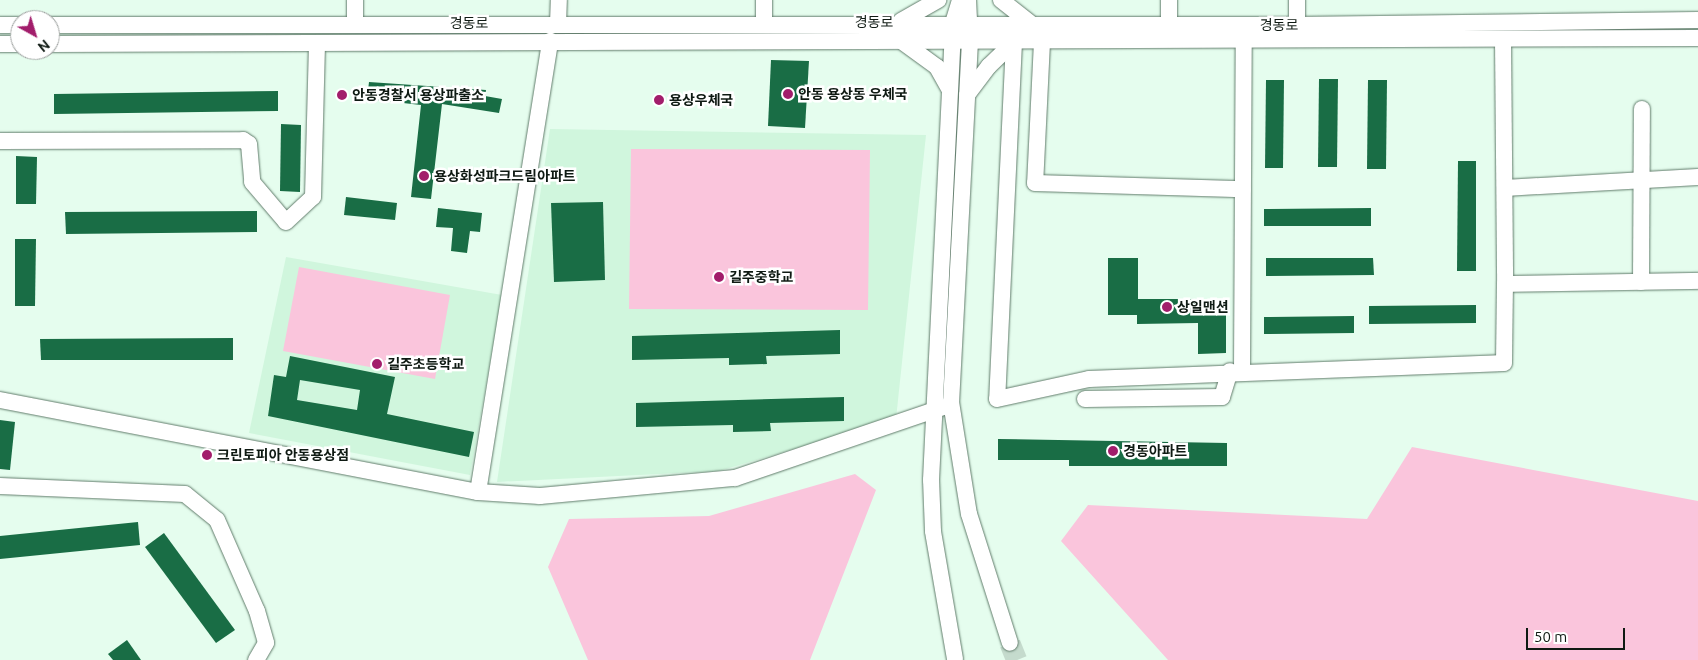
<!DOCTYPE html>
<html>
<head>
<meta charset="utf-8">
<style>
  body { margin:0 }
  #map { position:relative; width:1698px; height:660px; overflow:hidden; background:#e5fdee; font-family:Ubuntu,"Noto Sans KR",sans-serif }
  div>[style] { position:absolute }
  .built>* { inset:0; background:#d0f6dd }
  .green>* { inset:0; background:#fac5dc }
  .building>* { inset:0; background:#196d45 }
  .major-tunnel>* { height:21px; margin-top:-10.5px; transform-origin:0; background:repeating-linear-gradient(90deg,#c5dbcd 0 21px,transparent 0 32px) }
  .roads { filter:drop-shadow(0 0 1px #617c6b) drop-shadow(0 0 1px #617c6b) }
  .minor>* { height:16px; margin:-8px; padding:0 8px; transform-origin:8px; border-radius:8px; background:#fff }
  .dots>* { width:14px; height:14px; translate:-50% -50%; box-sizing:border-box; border:2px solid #fff; border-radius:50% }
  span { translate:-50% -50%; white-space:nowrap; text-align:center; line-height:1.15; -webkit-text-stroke:5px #fff; paint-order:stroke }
  .street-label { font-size:14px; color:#0f1a13 }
  .poi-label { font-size:14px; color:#0f1a13; font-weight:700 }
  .left { translate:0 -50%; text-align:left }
  .north { position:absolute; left:10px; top:10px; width:50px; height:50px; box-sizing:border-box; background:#fff; border:1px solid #9fa3a1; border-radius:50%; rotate:141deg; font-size:14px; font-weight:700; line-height:20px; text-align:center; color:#0f1a13 }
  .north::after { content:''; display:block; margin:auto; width:18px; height:22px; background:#a21d6b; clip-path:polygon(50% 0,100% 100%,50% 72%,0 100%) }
  .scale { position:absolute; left:1526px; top:628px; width:99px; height:22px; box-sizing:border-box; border:2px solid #0f1a13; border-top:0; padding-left:6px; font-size:15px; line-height:18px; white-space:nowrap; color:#0f1a13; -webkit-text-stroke:4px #fff; paint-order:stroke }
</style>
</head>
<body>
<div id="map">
  <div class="built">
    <i style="clip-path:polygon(550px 129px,926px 135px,896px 419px,719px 471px,497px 482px)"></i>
    <i style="clip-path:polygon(286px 257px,502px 295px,470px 475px,249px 433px)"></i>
  </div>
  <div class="green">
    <i style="clip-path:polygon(631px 149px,870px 150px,868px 310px,629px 309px)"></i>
    <i style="clip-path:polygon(299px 267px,450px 295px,435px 379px,283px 351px)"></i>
    <i style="clip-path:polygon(1412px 447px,1698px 501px,1698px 660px,1168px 660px,1061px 541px,1088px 505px,1367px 519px)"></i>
    <i style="clip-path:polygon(855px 474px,876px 490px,810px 660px,588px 660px,548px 567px,569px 519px,709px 516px)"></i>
  </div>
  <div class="building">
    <i style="clip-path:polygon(771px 60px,809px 61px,805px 128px,768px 126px)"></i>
    <i style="clip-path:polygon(1319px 79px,1338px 79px,1337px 167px,1318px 167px)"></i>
    <i style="clip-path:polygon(1266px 80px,1284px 80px,1283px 168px,1265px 168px)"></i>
    <i style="clip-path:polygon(1368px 80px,1387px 80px,1386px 169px,1367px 169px)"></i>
    <i style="clip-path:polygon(369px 82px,486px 90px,485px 96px,502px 99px,499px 113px,442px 104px,431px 199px,411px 197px,421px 105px,367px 99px)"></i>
    <i style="clip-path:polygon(278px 91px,278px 111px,54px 114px,54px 94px)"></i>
    <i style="clip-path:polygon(281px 124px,301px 125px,300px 192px,280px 191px)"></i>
    <i style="clip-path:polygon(16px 156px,37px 157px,36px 204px,16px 204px)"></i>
    <i style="clip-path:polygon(1458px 161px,1476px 161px,1476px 271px,1457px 271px)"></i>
    <i style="clip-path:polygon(346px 197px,397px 203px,395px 220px,344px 215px)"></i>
    <i style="clip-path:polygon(603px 202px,605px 280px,554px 282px,551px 203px)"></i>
    <i style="clip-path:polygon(438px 208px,482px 213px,480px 232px,470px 231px,467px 253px,451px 251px,453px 228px,436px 227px)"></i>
    <i style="clip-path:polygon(1371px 208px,1371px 226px,1264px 226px,1264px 209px)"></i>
    <i style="clip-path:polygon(257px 211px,257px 232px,66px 234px,65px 212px)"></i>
    <i style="clip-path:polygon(15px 239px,36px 239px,35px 306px,15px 306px)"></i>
    <i style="clip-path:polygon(1108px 258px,1138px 258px,1138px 299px,1226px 299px,1226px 353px,1198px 354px,1198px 323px,1137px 324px,1137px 315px,1108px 315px)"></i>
    <i style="clip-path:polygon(1266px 258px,1373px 258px,1374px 275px,1266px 276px)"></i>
    <i style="clip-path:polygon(1476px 305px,1476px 323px,1369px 324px,1369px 306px)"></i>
    <i style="clip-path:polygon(1354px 316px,1354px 333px,1264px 334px,1264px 317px)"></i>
    <i style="clip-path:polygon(840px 330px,840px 354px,766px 356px,767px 364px,729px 365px,729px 358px,632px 360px,632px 336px)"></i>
    <i style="clip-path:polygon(233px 338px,233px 360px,41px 360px,40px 339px)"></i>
    <i style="clip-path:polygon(evenodd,290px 356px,395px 377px,387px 414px,474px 432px,469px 457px,268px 416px,274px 375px,286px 377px,290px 356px,300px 380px,360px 390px,357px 410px,297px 400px,300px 380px)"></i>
    <i style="clip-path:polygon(844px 397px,844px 421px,770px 423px,771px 431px,733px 432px,733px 425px,636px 427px,636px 403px)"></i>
    <i style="clip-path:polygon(0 420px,15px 422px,10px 470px,0 469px)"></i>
    <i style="clip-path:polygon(998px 439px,1227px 443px,1227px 466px,1069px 466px,1069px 460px,998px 460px)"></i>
    <i style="clip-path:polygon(138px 522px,140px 545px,0 559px,0 536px)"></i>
    <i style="clip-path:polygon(164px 533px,235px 630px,216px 643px,145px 547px)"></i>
    <i style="clip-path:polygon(127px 640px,141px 660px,113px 660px,108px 654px)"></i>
  </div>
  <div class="major-tunnel">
    <i style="left:1010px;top:643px;width:18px;rotate:68deg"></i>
  </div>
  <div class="roads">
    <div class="minor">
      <i style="left:355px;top:0;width:23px;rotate:90deg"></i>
      <i style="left:968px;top:0;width:41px;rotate:87.2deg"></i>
      <i style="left:970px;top:41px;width:361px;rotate:93deg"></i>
      <i style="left:951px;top:402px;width:113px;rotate:80.9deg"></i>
      <i style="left:969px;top:514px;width:135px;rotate:72.4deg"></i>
      <i style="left:1001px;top:0;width:42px;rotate:38.2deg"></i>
      <i style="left:901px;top:21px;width:43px;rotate:-29.6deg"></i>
      <i style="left:764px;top:22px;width:22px;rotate:-90deg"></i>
      <i style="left:558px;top:24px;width:24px;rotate:-88deg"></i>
      <i style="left:0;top:25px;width:20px"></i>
      <i style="left:50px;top:25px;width:1247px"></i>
      <i style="left:1297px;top:25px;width:401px;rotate:-0.7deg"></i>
      <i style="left:1169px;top:25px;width:25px;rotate:-90deg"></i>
      <i style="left:1297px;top:25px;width:25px;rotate:-90deg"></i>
      <i style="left:1503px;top:39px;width:245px;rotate:89.5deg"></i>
      <i style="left:900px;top:40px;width:46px;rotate:36.1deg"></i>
      <i style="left:937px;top:67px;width:26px;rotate:61deg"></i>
      <i style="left:1014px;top:42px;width:357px;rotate:92.7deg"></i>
      <i style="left:997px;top:399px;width:94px;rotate:-12.3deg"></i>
      <i style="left:1089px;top:379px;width:415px;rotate:-2.2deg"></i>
      <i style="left:1504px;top:363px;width:79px;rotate:-89.3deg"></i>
      <i style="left:1505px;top:284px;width:193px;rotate:-0.9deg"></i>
      <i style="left:1042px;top:42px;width:141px;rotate:92.8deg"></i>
      <i style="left:1035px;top:183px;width:208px;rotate:1.7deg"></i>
      <i style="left:0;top:44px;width:20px"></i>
      <i style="left:50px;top:44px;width:1648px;rotate:-0.21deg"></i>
      <i style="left:967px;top:95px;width:36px;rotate:-53deg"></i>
      <i style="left:989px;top:66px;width:35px;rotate:-44deg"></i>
      <i style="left:0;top:141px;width:243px;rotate:-0.2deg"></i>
      <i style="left:243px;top:140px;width:7px;rotate:34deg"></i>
      <i style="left:249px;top:144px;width:38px;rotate:85deg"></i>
      <i style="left:252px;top:182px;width:52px;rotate:49.6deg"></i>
      <i style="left:286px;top:222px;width:37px;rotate:-43deg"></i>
      <i style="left:313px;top:197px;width:154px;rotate:-88.5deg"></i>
      <i style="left:1505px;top:188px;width:193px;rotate:-3.3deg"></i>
      <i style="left:1641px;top:282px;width:173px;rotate:-89.7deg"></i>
      <i style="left:1242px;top:371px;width:330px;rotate:-89.7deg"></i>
      <i style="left:1085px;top:399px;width:137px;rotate:-0.8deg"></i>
      <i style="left:1222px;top:397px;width:27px;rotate:-73deg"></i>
      <i style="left:0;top:400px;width:487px;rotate:10.9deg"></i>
      <i style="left:478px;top:492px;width:457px;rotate:-80.9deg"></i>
      <i style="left:0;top:486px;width:185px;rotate:2.5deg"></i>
      <i style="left:185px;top:494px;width:41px;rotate:39.1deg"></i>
      <i style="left:217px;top:520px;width:99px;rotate:66.3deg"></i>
      <i style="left:257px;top:611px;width:33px;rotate:74deg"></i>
      <i style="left:266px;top:643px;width:20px;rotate:120deg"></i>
      <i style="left:478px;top:492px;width:62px;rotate:3.7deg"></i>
      <i style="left:540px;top:496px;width:196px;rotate:-5.3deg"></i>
      <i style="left:735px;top:478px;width:220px;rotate:-18.8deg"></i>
      <i style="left:955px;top:659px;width:130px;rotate:-99.8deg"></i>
      <i style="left:933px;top:531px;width:51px;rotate:-92.2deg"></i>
      <i style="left:931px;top:480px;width:458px;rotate:-87.2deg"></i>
      <i style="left:953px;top:23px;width:24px;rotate:-73deg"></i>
    </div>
  </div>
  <div class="dots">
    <i style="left:788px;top:94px;background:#a21d6b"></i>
    <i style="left:342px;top:95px;background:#a21d6b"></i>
    <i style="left:659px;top:100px;background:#a21d6b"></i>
    <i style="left:424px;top:176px;background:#a21d6b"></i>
    <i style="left:719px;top:277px;background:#a21d6b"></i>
    <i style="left:1167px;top:307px;background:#a21d6b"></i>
    <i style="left:377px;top:364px;background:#a21d6b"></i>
    <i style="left:1113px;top:451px;background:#a21d6b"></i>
    <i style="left:207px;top:455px;background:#a21d6b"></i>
  </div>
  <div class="street-label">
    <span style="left:874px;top:22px">경동로</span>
    <span style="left:469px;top:23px">경동로</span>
    <span style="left:1279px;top:25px">경동로</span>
  </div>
  <div class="poi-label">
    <span class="left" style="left:798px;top:94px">안동 용상동 우체국</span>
    <span class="left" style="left:352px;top:95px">안동경찰서 용상파출소</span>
    <span class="left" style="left:669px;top:100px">용상우체국</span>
    <span class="left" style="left:434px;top:176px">용상화성파크드림아파트</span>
    <span class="left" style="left:729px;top:277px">길주중학교</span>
    <span class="left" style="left:1177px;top:307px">상일맨션</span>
    <span class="left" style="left:387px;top:364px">길주초등학교</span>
    <span class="left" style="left:1123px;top:451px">경동아파트</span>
    <span class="left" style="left:217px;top:455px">크린토피아 안동용상점</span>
  </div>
  <div class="north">N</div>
  <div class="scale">50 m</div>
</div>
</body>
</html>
